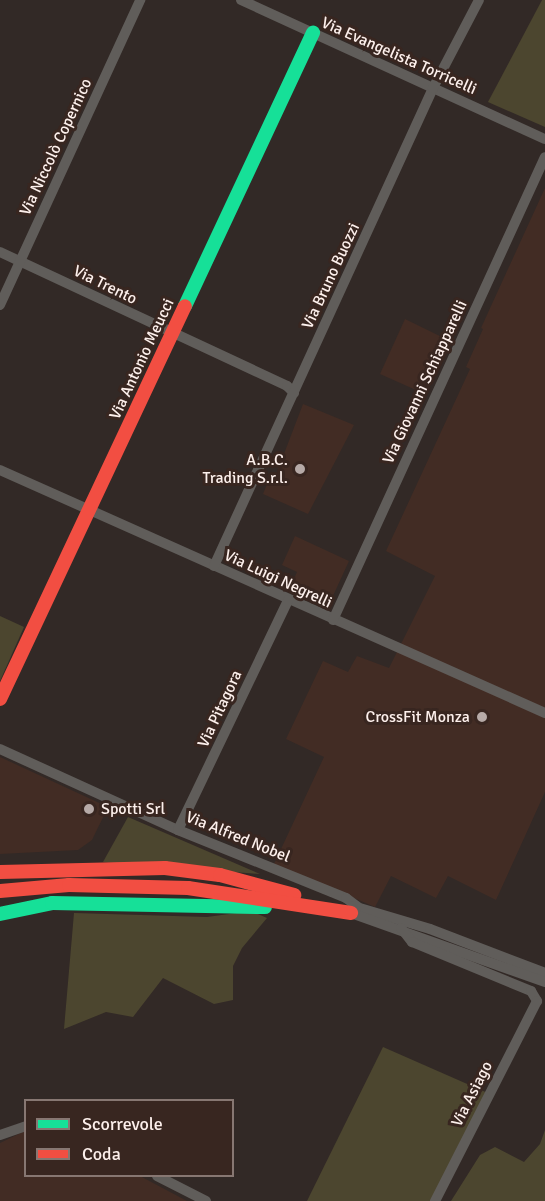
<!DOCTYPE html>
<html>
<head>
<meta charset="utf-8">
<style>
  body { margin:0 }
  #map { position:relative; width:545px; height:1201px; overflow:hidden; background:#322926; font-family:Signika,sans-serif }
  div>[style] { position:absolute }
  .built>* { inset:0; background:#422c24 }
  .green>* { inset:0; background:#4c462f }
  .street>* { height:10px; margin:-5px; padding:0 5px; transform-origin:5px; border-radius:5px; background:#605d5a }
  .fast>* { height:14px; margin:-7px; padding:0 7px; transform-origin:7px; border-radius:7px; background:#16e098 }
  .jam>* { height:14px; margin:-7px; padding:0 7px; transform-origin:7px; border-radius:7px; background:#f24e42 }
  .dots>* { width:16px; height:16px; translate:-50% -50%; box-sizing:border-box; border:3px solid #382620; border-radius:50% }
  span { translate:-50% -50%; white-space:nowrap; text-align:center; line-height:1.15; -webkit-text-stroke:6px #382620; paint-order:stroke }
  .street-label { font-size:16px; color:#fdf0ec }
  .poi-label { font-size:16px; color:#fdf0ec }
  .right { translate:-100% -50%; text-align:right }
  .left { translate:0 -50%; text-align:left }
  .legend { position:absolute; left:24px; top:1099px; width:210px; height:78px; box-sizing:border-box; background:#382620; border:2px solid #877772; margin:0; padding:8px 10px; list-style:none; font-size:18px; color:#fdf0ec }
  .legend li { display:flex; align-items:center; gap:12px; height:30px }
  .legend b { width:30px; border:2px solid #877772 }
</style>
</head>
<body>
<div id="map">
  <div class="built">
    <i style="clip-path:polygon(545px 188px,545px 792px,496px 900px,448px 876px,436px 898px,391px 876px,375px 907px,274px 864px,324px 757px,286px 739px,323px 661px,348px 672px,357px 656px,389px 668px,435px 576px,386px 551px,470px 369px,466px 367px,483px 329px,481px 328px)"></i>
    <i style="clip-path:polygon(405px 319px,450px 341px,425px 394px,380px 374px)"></i>
    <i style="clip-path:polygon(303px 404px,354px 425px,308px 514px,263px 494px,269px 479px,274px 480px)"></i>
    <i style="clip-path:polygon(295px 536px,349px 561px,327px 609px,288px 592px,297px 572px,282px 565px)"></i>
    <i style="clip-path:polygon(0 757px,108px 807px,92px 840px,78px 850px,0 854px)"></i>
    <i style="clip-path:polygon(25px 1131px,26px 1176px,140px 1176px,187px 1201px,0 1201px,0 1143px)"></i>
  </div>
  <div class="green">
    <i style="clip-path:polygon(542px 0,545px 0,545px 127px,488px 102px)"></i>
    <i style="clip-path:polygon(0 616px,24px 627px,0 681px)"></i>
    <i style="clip-path:polygon(128px 817px,260px 874px,103px 862px)"></i>
    <i style="clip-path:polygon(251px 911px,267px 918px,242px 948px,233px 966px,233px 1000px,214px 1004px,163px 978px,133px 1017px,106px 1012px,64px 1029px,74px 913px,207px 917px)"></i>
    <i style="clip-path:polygon(383px 1047px,490px 1094px,431px 1201px,307px 1201px)"></i>
    <i style="clip-path:polygon(545px 1130px,545px 1201px,451px 1201px,480px 1155px,495px 1147px,524px 1162px,540px 1144px)"></i>
  </div>
  <div class="street">
    <i style="left:241px;top:0;width:334px;rotate:24.6deg"></i>
    <i style="left:0;top:252px;width:317px;rotate:25deg"></i>
    <i style="left:287px;top:386px;width:10px;rotate:45deg"></i>
    <i style="left:0;top:305px;width:336px;rotate:-65.3deg"></i>
    <i style="left:0;top:470px;width:597px;rotate:24.03deg"></i>
    <i style="left:214px;top:566px;width:526px;rotate:-65.38deg"></i>
    <i style="left:433px;top:88px;width:99px;rotate:-62.4deg"></i>
    <i style="left:333px;top:620px;width:509px;rotate:-65.4deg"></i>
    <i style="left:0;top:749px;width:196px;rotate:24.5deg"></i>
    <i style="left:178px;top:830px;width:181px;rotate:22deg"></i>
    <i style="left:346px;top:898px;width:15px;rotate:37deg"></i>
    <i style="left:178px;top:830px;width:255px;rotate:-64.4deg"></i>
    <i style="left:353px;top:906px;width:80px;rotate:16.6deg"></i>
    <i style="left:430px;top:929px;width:123px;rotate:20.9deg"></i>
    <i style="left:351px;top:913px;width:206px;rotate:19.6deg"></i>
    <i style="left:401px;top:928px;width:18px;rotate:52deg"></i>
    <i style="left:412px;top:942px;width:129px;rotate:22.4deg"></i>
    <i style="left:531px;top:991px;width:12px;rotate:59deg"></i>
    <i style="left:537px;top:1001px;width:225px;rotate:117deg"></i>
    <i style="left:0;top:1135px;width:28px;rotate:-19deg"></i>
    <i style="left:157px;top:1176px;width:55px;rotate:27deg"></i>
  </div>
  <div class="fast">
    <i style="left:185px;top:306px;width:302px;rotate:-64.9deg"></i>
    <i style="left:0;top:914px;width:53px;rotate:-11.9deg"></i>
    <i style="left:52px;top:903px;width:213px;rotate:1.1deg"></i>
  </div>
  <div class="jam">
    <i style="left:0;top:699px;width:434px;rotate:-64.8deg"></i>
    <i style="left:0;top:872px;width:165px;rotate:-1.4deg"></i>
    <i style="left:165px;top:868px;width:55px;rotate:7.3deg"></i>
    <i style="left:220px;top:875px;width:77px;rotate:15.1deg"></i>
    <i style="left:0;top:891px;width:69px;rotate:-5deg"></i>
    <i style="left:69px;top:885px;width:119px;rotate:1.4deg"></i>
    <i style="left:188px;top:888px;width:165px;rotate:8.7deg"></i>
  </div>
  <div class="dots">
    <i style="left:300px;top:469px;background:#b6aaa7"></i>
    <i style="left:482px;top:717px;background:#b6aaa7"></i>
    <i style="left:89px;top:809px;background:#b6aaa7"></i>
  </div>
  <div class="street-label">
    <span style="left:399px;top:56px;rotate:24deg">Via Evangelista Torricelli</span>
    <span style="left:56px;top:147px;rotate:-65deg">Via Niccolò Copernico</span>
    <span style="left:331px;top:276px;rotate:-65deg">Via Bruno Buozzi</span>
    <span style="left:105px;top:285px;rotate:26deg">Via Trento</span>
    <span style="left:142px;top:359px;rotate:-65deg">Via Antonio Meucci</span>
    <span style="left:425px;top:382px;rotate:-65deg">Via Giovanni Schiapparelli</span>
    <span style="left:278px;top:579px;rotate:25deg">Via Luigi Negrelli</span>
    <span style="left:220px;top:709px;rotate:-65deg">Via Pitagora</span>
    <span style="left:238px;top:837px;rotate:22deg">Via Alfred Nobel</span>
    <span style="left:472px;top:1094px;rotate:-63deg">Via Asiago</span>
  </div>
  <div class="poi-label">
    <span class="right" style="left:288px;top:469px">A.B.C.<br>Trading S.r.l.</span>
    <span class="right" style="left:470px;top:717px">CrossFit Monza</span>
    <span class="left" style="left:101px;top:809px">Spotti Srl</span>
  </div>
  <ul class="legend">
  <li><b style="height:8px;background:#16e098"></b>Scorrevole</li>
  <li><b style="height:8px;background:#f24e42"></b>Coda</li>
  </ul>
</div>
</body>
</html>
